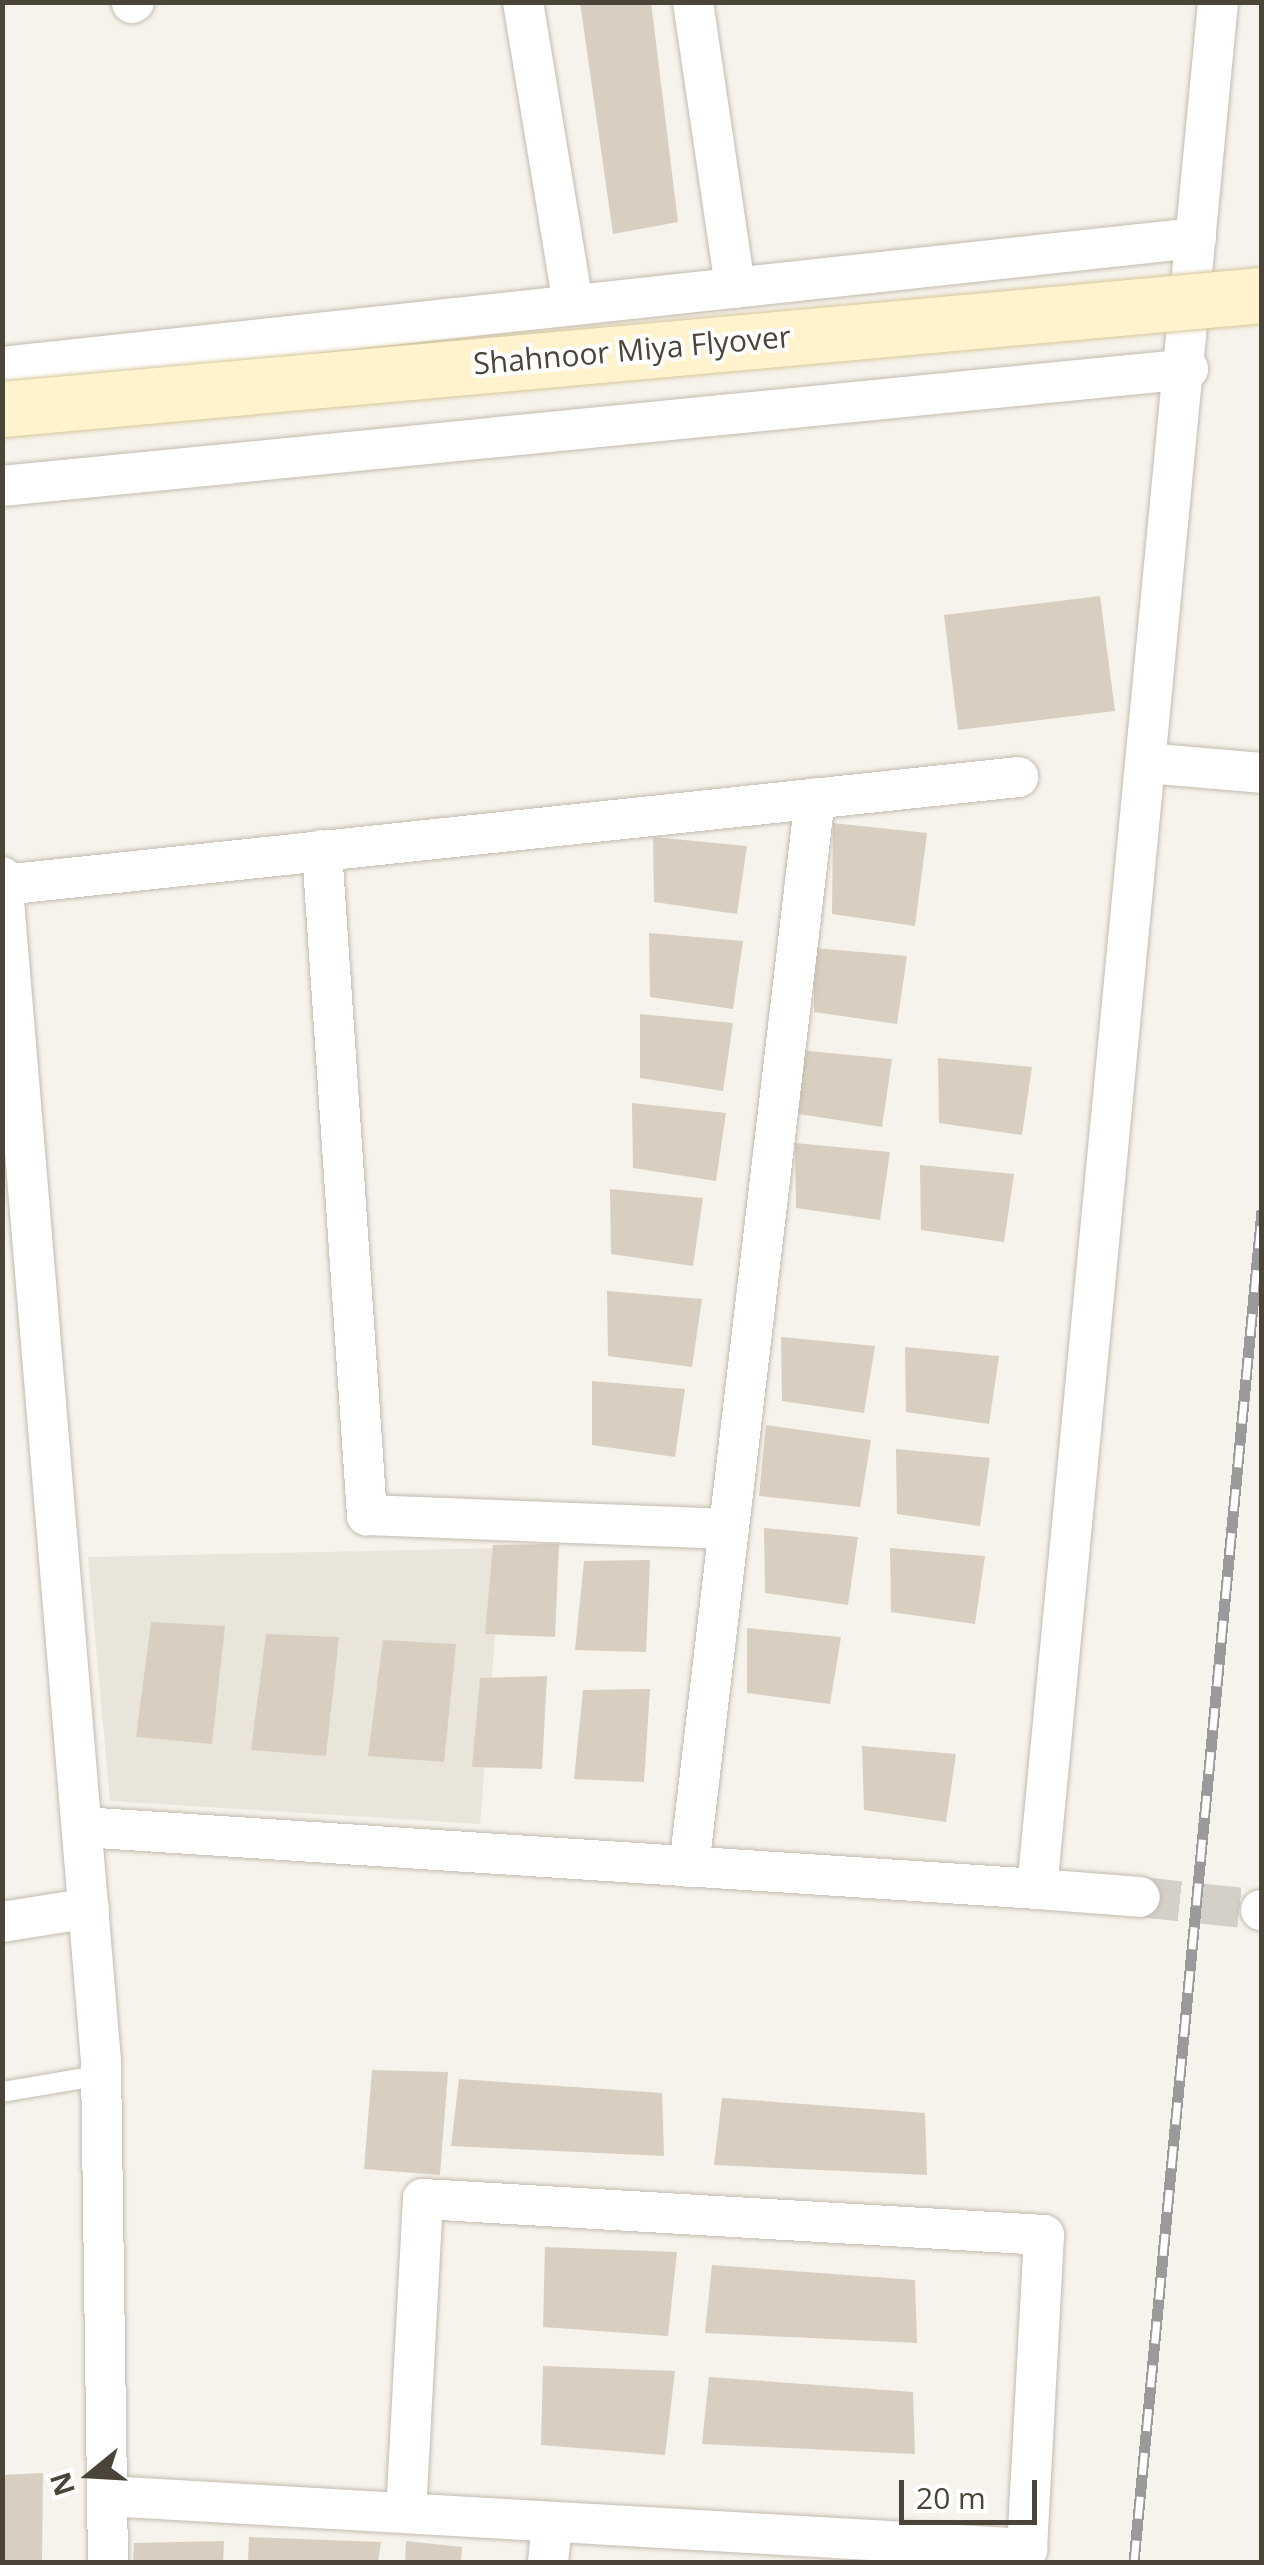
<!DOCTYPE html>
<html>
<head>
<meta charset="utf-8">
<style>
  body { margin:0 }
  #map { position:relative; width:1264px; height:2565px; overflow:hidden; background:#f6f3ec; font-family:"Open Sans",sans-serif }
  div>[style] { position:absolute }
  .residential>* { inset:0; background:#eae5da }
  .building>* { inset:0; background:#d8cfc1 }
  .street-tunnel>* { height:40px; margin-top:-20px; transform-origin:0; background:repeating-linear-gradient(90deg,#d4d0c8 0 40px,transparent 0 60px) }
  .roads { filter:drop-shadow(0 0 2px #c2bbae) drop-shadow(0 0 2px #c2bbae) }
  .lane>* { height:20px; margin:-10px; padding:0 10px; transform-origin:10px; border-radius:10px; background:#fff }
  .street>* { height:40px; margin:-20px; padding:0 20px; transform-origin:20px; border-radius:20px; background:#fff }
  .rail>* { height:11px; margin-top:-5.5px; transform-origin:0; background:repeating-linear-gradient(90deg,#fff 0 22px,#9a9a9a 0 44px); box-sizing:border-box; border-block:2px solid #9a9a9a }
  .bridges { filter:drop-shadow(0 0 2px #d6c79b) drop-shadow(0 0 2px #d6c79b) }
  .secondary-bridge>* { height:55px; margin:-27.5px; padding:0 27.5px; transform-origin:27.5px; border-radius:27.5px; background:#fff3cd }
  span { translate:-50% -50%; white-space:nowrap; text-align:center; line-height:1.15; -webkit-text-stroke:8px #fff; paint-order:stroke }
  .street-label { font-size:30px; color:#4b4439 }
  .frame { position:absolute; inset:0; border:5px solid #4b4439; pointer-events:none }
  .north { position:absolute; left:40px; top:2425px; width:100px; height:100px; -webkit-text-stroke:8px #fff; paint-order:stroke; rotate:252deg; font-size:28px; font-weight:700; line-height:40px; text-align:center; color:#4b4439 }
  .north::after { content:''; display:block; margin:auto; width:35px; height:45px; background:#4b4439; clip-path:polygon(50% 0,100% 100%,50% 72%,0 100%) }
  .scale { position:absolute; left:899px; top:2480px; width:138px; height:45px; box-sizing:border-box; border:5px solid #4b4439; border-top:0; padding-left:12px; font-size:30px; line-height:35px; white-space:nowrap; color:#4b4439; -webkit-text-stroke:8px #fff; paint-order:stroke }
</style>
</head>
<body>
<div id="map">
  <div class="residential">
    <i style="clip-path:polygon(502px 1548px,480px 1824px,110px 1801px,88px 1557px)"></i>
  </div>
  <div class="building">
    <i style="clip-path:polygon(580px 2px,651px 2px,678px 222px,613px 234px)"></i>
    <i style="clip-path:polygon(1100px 596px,1115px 711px,958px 730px,944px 615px)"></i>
    <i style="clip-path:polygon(833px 823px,927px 833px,915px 926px,832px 914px)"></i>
    <i style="clip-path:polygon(653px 837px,747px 846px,737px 914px,654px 902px)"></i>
    <i style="clip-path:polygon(649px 933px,743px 941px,733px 1009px,650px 997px)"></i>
    <i style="clip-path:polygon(814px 948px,907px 956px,897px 1024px,814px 1012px)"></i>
    <i style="clip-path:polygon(640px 1014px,733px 1023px,723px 1091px,640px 1078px)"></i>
    <i style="clip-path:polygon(798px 1050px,892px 1059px,882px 1127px,799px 1114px)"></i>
    <i style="clip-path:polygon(938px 1058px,1032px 1067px,1022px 1135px,939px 1123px)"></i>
    <i style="clip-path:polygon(632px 1103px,726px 1113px,716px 1181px,633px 1168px)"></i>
    <i style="clip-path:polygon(795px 1143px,890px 1152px,880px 1220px,796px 1208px)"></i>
    <i style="clip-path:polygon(920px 1165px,1014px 1174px,1004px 1242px,921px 1230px)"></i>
    <i style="clip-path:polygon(610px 1189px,703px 1198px,693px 1266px,611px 1254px)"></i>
    <i style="clip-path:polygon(607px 1291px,702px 1299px,692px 1367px,608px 1356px)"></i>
    <i style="clip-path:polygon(781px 1337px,875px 1346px,864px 1413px,782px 1401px)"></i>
    <i style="clip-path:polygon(905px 1347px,999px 1356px,989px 1424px,906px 1412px)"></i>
    <i style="clip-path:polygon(592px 1381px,685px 1389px,675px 1457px,592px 1445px)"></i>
    <i style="clip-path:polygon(766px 1425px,871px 1440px,860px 1507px,759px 1496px)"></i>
    <i style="clip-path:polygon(896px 1449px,990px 1458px,980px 1526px,897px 1514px)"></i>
    <i style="clip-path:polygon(764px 1528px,858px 1537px,848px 1605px,765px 1593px)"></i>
    <i style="clip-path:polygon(559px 1544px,555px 1637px,485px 1634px,493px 1545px)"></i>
    <i style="clip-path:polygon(890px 1548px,985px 1556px,975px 1624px,891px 1612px)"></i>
    <i style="clip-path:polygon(650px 1560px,646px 1652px,575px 1650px,584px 1561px)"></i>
    <i style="clip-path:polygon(151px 1622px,225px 1626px,212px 1744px,136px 1737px)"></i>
    <i style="clip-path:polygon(747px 1628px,841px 1637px,830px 1704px,747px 1693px)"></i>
    <i style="clip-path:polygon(266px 1634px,339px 1637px,326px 1756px,251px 1750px)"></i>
    <i style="clip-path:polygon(383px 1640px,456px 1644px,444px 1762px,368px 1756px)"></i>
    <i style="clip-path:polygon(547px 1676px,542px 1769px,472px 1767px,480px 1678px)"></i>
    <i style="clip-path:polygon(650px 1689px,644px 1782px,574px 1779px,583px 1690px)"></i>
    <i style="clip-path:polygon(862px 1746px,956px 1754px,946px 1822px,864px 1810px)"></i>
    <i style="clip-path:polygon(372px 2070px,448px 2072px,440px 2175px,364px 2169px)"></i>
    <i style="clip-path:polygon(459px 2079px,662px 2093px,664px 2156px,451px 2146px)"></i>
    <i style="clip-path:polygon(722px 2098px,925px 2113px,927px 2175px,714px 2165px)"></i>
    <i style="clip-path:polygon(545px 2247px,677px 2252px,668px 2336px,543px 2327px)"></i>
    <i style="clip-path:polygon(712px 2265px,915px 2280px,917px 2343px,705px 2333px)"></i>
    <i style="clip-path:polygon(543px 2366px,675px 2371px,665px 2455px,541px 2445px)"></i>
    <i style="clip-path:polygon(709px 2377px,913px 2392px,915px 2454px,702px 2444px)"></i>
    <i style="clip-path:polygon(43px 2473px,42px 2562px,2px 2562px,2px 2475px)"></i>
    <i style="clip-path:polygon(249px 2537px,381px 2542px,378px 2562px,248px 2562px)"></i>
    <i style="clip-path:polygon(224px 2541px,223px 2562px,133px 2562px,134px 2543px)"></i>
    <i style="clip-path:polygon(406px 2541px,462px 2547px,461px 2562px,405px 2562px)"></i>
  </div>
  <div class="street-tunnel">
    <i style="left:1140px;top:1897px;width:122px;rotate:6.1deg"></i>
  </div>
  <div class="roads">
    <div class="lane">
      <i style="left:2px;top:2092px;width:101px;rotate:-9.6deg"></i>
    </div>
    <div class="street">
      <i style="left:523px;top:2px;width:307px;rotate:80.6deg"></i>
      <i style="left:693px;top:2px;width:289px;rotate:81.6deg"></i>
      <i style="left:132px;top:3px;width:2px;rotate:-27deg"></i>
      <i style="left:2px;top:367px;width:1201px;rotate:-6.17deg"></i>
      <i style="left:2px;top:486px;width:1192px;rotate:-5.63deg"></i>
      <i style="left:1146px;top:763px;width:116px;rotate:4.9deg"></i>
      <i style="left:322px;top:850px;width:667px;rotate:86.13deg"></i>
      <i style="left:367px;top:1515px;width:362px;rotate:2.2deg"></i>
      <i style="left:2px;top:877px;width:1189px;rotate:85.22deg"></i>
      <i style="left:101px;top:2062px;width:500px;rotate:89.2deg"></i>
      <i style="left:3px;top:885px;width:1021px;rotate:-6.07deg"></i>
      <i style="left:82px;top:1827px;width:957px;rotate:3.71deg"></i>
      <i style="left:1037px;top:1889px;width:1896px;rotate:-84.52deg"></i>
      <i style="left:689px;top:1867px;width:1076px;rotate:-83.28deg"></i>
      <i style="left:1037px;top:1889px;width:103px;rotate:4.4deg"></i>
      <i style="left:1261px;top:1910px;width:1px"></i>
      <i style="left:2px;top:1922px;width:88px;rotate:-9.1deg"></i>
      <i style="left:107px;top:2496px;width:922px;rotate:3.3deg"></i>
      <i style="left:1027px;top:2549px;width:314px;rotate:-86.9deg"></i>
      <i style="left:1044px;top:2235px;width:622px;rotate:-176.68deg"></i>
      <i style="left:423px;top:2199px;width:314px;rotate:93.1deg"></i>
      <i style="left:548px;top:2562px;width:39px;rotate:-84deg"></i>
    </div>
  </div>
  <div class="rail">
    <i style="left:1134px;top:2562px;width:1358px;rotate:-84.59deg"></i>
  </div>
  <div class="bridges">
    <div class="secondary-bridge">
      <i style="left:2px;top:409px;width:1265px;rotate:-5.17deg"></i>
    </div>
  </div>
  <div class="street-label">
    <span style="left:632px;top:350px;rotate:-5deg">Shahnoor Miya Flyover</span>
  </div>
  <div class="frame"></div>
  <div class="north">N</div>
  <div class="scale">20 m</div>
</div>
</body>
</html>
